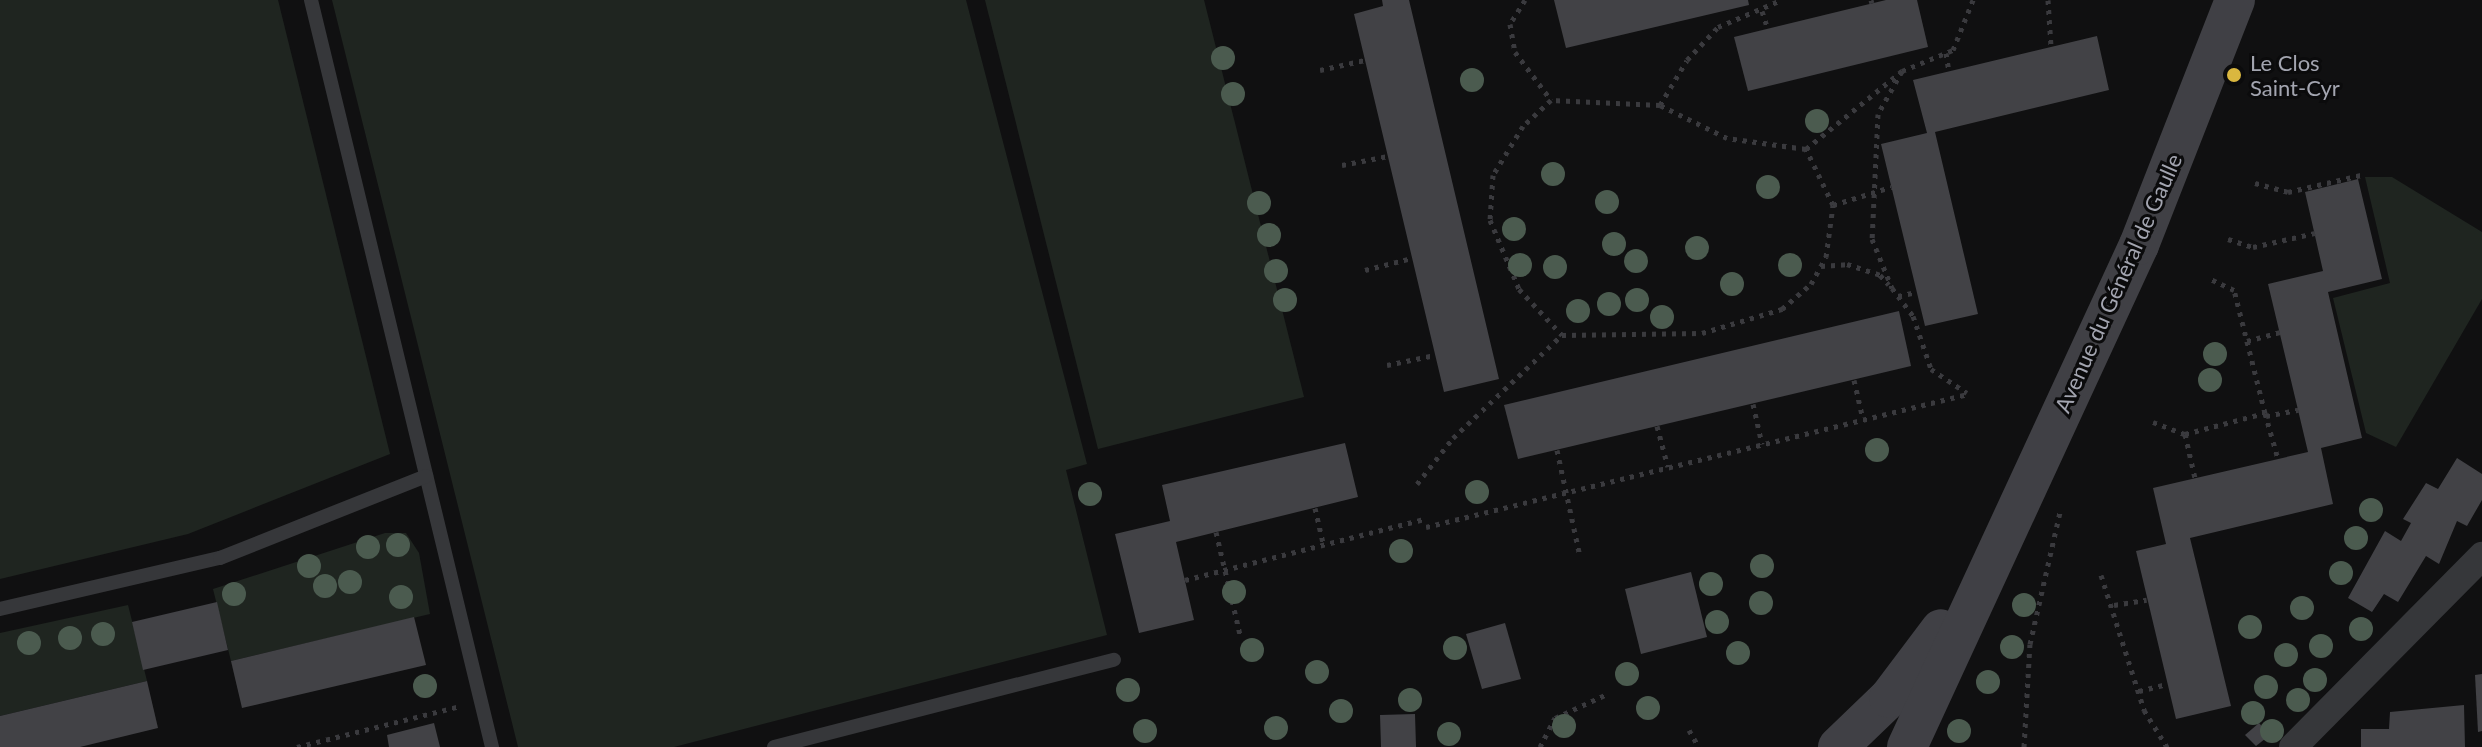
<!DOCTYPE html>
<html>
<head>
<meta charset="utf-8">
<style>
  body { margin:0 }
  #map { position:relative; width:2482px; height:747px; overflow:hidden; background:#101011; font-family:Lato,sans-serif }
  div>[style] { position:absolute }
  .green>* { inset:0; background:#1f2520 }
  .building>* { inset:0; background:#424246 }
  .path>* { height:5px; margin-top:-2.5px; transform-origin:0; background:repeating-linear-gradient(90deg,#3a3a3e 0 4px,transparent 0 10px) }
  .lane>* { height:14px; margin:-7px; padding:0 7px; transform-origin:7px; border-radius:7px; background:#36373a }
  .street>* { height:28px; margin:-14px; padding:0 14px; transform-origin:14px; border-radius:14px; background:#36373a }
  .secondary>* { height:40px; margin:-20px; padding:0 20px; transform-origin:20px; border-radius:20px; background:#404045 }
  .trees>* { width:24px; height:24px; margin:-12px; border-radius:50%; background:#4b5b4f }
  .dots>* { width:22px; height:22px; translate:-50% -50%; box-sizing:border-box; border:4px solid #0b0b0c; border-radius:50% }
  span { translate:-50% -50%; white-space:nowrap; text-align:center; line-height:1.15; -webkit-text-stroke:6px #0b0b0c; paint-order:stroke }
  .poi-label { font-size:22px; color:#a3a5b0 }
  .left { translate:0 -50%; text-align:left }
  .street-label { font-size:22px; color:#a3a5b0 }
</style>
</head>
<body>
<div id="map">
  <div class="green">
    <i style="clip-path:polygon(0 0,278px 0,390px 454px,188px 534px,0 579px)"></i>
    <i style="clip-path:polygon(332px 0,966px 0,1087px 464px,1066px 470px,1107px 635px,674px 747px,518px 747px)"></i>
    <i style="clip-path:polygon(985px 0,1204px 0,1304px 397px,1098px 449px)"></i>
    <i style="clip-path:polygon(2365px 177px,2392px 177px,2482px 232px,2482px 299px,2396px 447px,2366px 433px,2333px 298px,2390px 283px)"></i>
    <i style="clip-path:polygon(385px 533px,406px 533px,419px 553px,430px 614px,231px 661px,213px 589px)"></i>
    <i style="clip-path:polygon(128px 605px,147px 681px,0 716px,0 633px)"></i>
  </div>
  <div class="building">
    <i style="clip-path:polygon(1382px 0,1409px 0,1499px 379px,1444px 392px,1354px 14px,1383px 6px)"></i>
    <i style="clip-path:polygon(1554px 0,1748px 0,1749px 5px,1566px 48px)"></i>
    <i style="clip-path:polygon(1886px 0,1917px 0,1928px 47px,1748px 91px,1734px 37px)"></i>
    <i style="clip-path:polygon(2097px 36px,2109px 90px,1935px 132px,1978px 314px,1925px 326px,1881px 144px,1927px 133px,1913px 80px)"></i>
    <i style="clip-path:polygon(2358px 179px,2382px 279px,2328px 292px,2362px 438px,2321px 448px,2333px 504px,2190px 538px,2231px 706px,2176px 719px,2136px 551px,2166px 544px,2153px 488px,2308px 452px,2268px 284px,2323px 271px,2305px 192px)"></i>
    <i style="clip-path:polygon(1899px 311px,1911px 366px,1518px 459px,1504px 405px)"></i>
    <i style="clip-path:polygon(1345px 443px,1358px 497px,1176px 542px,1194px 620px,1139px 633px,1115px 534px,1170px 521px,1162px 485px)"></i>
    <i style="clip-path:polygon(2457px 458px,2482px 474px,2482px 500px,2467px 526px,2457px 521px,2439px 564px,2426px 556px,2398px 602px,2384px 594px,2372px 612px,2348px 598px,2385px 531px,2401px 541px,2411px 523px,2403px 519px,2426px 483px,2438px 489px)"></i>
    <i style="clip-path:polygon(1691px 572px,1707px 637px,1641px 654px,1625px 589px)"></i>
    <i style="clip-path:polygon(217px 602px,228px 650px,143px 670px,132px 622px)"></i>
    <i style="clip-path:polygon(414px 617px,426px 665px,242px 708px,231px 661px)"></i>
    <i style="clip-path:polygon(1505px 623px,1521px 679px,1482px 689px,1466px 634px)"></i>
    <i style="clip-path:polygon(2482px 674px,2482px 731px,2478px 732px,2475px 675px)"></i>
    <i style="clip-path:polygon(147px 681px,158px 728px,80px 747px,0 747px,0 716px)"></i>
    <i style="clip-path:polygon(2464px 705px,2465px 747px,2361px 747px,2361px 729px,2389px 729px,2390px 712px)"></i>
    <i style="clip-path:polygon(1415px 714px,1416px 747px,1381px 747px,1380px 715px)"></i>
    <i style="clip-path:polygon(434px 723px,440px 747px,389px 747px,387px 735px)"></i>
    <i style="clip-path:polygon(2259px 723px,2270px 735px,2256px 746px,2245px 735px)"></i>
  </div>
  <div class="path">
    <i style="left:1525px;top:0;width:28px;rotate:122deg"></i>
    <i style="left:1510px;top:24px;width:28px;rotate:80deg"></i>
    <i style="left:1515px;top:52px;width:60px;rotate:53.1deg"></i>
    <i style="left:1871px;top:0;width:3px;rotate:72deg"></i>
    <i style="left:2048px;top:0;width:46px;rotate:86.3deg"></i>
    <i style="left:1762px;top:11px;width:19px;rotate:72deg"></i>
    <i style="left:1946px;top:53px;width:18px;rotate:81deg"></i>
    <i style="left:1320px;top:70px;width:46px;rotate:-12.5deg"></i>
    <i style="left:1902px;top:71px;width:49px;rotate:119.2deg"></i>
    <i style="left:1878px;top:114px;width:125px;rotate:92.7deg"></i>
    <i style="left:1872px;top:239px;width:53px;rotate:67.8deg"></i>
    <i style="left:1892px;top:288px;width:35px;rotate:53deg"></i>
    <i style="left:1913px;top:316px;width:56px;rotate:71.2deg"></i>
    <i style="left:1931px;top:369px;width:43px;rotate:33.7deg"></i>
    <i style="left:1660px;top:105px;width:52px;rotate:-59deg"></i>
    <i style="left:1687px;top:60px;width:45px;rotate:-46.8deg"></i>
    <i style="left:1718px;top:27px;width:69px;rotate:-23.2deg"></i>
    <i style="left:1806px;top:149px;width:124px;rotate:-39.1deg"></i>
    <i style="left:1902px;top:71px;width:55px;rotate:-22.4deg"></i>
    <i style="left:1953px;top:50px;width:54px;rotate:-68.2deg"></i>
    <i style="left:1342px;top:165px;width:47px;rotate:-11.1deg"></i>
    <i style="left:2255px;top:183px;width:34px;rotate:15deg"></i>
    <i style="left:2288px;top:192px;width:75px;rotate:-13.1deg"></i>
    <i style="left:1833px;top:205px;width:61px;rotate:-17.2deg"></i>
    <i style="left:2228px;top:239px;width:26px;rotate:18deg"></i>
    <i style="left:2253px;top:247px;width:64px;rotate:-12.7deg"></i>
    <i style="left:1821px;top:266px;width:26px;rotate:-4deg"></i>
    <i style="left:1847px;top:264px;width:35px;rotate:18deg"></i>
    <i style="left:1880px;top:275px;width:13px;rotate:48deg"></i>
    <i style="left:1365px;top:270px;width:49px;rotate:-14.3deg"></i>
    <i style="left:1898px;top:296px;width:19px;rotate:-12deg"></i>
    <i style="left:2247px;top:341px;width:34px;rotate:-15deg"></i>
    <i style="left:1387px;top:365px;width:49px;rotate:-11.8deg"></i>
    <i style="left:1854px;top:380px;width:40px;rotate:77deg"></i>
    <i style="left:1753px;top:404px;width:41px;rotate:77.3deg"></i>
    <i style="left:2265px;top:413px;width:48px;rotate:74.2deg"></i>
    <i style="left:2266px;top:416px;width:33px;rotate:-11deg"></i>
    <i style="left:2153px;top:422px;width:34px;rotate:21deg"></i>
    <i style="left:2185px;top:434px;width:83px;rotate:-14.7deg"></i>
    <i style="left:2265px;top:413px;width:127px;rotate:-104.1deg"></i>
    <i style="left:2234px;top:290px;width:26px;rotate:-155deg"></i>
    <i style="left:1657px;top:426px;width:42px;rotate:75deg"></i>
    <i style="left:2185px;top:434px;width:45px;rotate:77.2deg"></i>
    <i style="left:1557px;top:450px;width:108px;rotate:77.8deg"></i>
    <i style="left:1417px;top:484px;width:58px;rotate:-52deg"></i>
    <i style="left:1453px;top:438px;width:150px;rotate:-43.4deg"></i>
    <i style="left:1562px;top:335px;width:140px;rotate:-0.8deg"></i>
    <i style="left:1702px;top:333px;width:84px;rotate:-16.7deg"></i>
    <i style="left:1782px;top:309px;width:38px;rotate:-41deg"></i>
    <i style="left:1811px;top:284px;width:31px;rotate:-61deg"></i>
    <i style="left:1826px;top:257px;width:52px;rotate:-82.3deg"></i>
    <i style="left:1833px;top:205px;width:62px;rotate:-115.7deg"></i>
    <i style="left:1806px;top:149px;width:80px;rotate:-172.1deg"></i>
    <i style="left:1727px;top:138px;width:75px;rotate:-153.8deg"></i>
    <i style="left:1660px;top:105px;width:109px;rotate:-177.4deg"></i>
    <i style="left:1551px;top:100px;width:38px;rotate:137deg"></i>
    <i style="left:1523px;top:126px;width:57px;rotate:121.5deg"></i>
    <i style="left:1493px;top:175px;width:45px;rotate:93.8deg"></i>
    <i style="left:1490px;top:220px;width:75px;rotate:67.2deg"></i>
    <i style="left:1519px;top:289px;width:63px;rotate:46.9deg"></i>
    <i style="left:1315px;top:508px;width:39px;rotate:77deg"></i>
    <i style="left:1426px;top:527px;width:558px;rotate:-13.79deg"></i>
    <i style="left:1216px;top:532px;width:105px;rotate:76.8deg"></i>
    <i style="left:2101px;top:575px;width:142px;rotate:72.3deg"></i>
    <i style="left:2144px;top:710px;width:44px;rotate:58.1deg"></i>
    <i style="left:1185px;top:580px;width:248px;rotate:-14.3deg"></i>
    <i style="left:2114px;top:605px;width:33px;rotate:-9deg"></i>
    <i style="left:2139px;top:691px;width:29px;rotate:-14deg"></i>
    <i style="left:1689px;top:730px;width:20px;rotate:60deg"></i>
    <i style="left:297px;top:747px;width:168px;rotate:-14.1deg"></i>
    <i style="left:1540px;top:747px;width:33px;rotate:-63deg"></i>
    <i style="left:1555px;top:718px;width:55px;rotate:-24.7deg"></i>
    <i style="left:2024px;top:747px;width:103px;rotate:-86.7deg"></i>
    <i style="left:2030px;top:644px;width:135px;rotate:-77.2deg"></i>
  </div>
  <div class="lane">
    <i style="left:311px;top:0;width:769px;rotate:76.38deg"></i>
    <i style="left:0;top:609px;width:226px;rotate:-13.1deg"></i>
    <i style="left:220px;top:558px;width:222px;rotate:-21.7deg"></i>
    <i style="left:774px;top:747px;width:351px;rotate:-14.4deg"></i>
  </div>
  <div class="street">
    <i style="left:2293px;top:747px;width:269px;rotate:-45.3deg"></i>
  </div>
  <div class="secondary">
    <i style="left:1838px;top:747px;width:71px;rotate:-43.9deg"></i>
    <i style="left:1889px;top:698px;width:86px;rotate:-53deg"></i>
    <i style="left:1907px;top:747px;width:553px;rotate:-65.2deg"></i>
    <i style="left:2139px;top:245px;width:263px;rotate:-68.6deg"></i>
  </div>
  <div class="trees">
    <i style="left:1223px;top:58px"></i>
    <i style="left:1472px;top:80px"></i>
    <i style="left:1233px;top:94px"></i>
    <i style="left:1817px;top:121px"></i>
    <i style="left:1553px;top:174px"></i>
    <i style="left:1768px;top:187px"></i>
    <i style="left:1607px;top:202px"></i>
    <i style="left:1259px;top:203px"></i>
    <i style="left:1514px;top:229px"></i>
    <i style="left:1269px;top:235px"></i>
    <i style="left:1614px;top:244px"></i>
    <i style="left:1697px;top:248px"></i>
    <i style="left:1636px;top:261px"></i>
    <i style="left:1520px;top:265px"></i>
    <i style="left:1790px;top:265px"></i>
    <i style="left:1555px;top:267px"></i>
    <i style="left:1276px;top:271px"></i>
    <i style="left:1732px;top:284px"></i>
    <i style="left:1285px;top:300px"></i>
    <i style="left:1637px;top:300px"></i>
    <i style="left:1609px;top:304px"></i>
    <i style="left:1578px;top:311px"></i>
    <i style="left:1662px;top:317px"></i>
    <i style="left:2215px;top:354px"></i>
    <i style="left:2210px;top:380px"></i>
    <i style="left:1877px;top:450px"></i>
    <i style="left:1477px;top:492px"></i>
    <i style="left:1090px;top:494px"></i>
    <i style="left:2371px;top:510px"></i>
    <i style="left:2356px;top:538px"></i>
    <i style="left:398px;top:545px"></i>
    <i style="left:368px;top:547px"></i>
    <i style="left:1401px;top:551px"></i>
    <i style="left:309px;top:566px"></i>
    <i style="left:1762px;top:566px"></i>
    <i style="left:2341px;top:573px"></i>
    <i style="left:350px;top:582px"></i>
    <i style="left:1711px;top:584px"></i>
    <i style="left:325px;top:586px"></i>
    <i style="left:1234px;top:592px"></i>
    <i style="left:234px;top:594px"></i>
    <i style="left:401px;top:597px"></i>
    <i style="left:1761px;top:603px"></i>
    <i style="left:2024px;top:605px"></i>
    <i style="left:2302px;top:608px"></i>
    <i style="left:1717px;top:622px"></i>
    <i style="left:2250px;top:627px"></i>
    <i style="left:2361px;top:629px"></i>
    <i style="left:103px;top:634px"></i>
    <i style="left:70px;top:638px"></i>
    <i style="left:29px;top:643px"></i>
    <i style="left:2321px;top:646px"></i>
    <i style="left:2012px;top:647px"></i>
    <i style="left:1455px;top:648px"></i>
    <i style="left:1252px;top:650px"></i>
    <i style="left:1738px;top:653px"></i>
    <i style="left:2286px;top:655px"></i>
    <i style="left:1317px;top:672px"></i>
    <i style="left:1627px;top:674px"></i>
    <i style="left:2315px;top:680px"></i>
    <i style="left:1988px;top:682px"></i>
    <i style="left:425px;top:686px"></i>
    <i style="left:2266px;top:687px"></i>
    <i style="left:1128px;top:690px"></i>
    <i style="left:1410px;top:700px"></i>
    <i style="left:2298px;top:700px"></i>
    <i style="left:1648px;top:708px"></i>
    <i style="left:1341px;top:711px"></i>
    <i style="left:2253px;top:713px"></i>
    <i style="left:1564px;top:726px"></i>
    <i style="left:1276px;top:728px"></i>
    <i style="left:1145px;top:731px"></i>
    <i style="left:1959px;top:731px"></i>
    <i style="left:2272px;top:731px"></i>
    <i style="left:1449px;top:734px"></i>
  </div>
  <div class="dots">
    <i style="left:2234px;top:75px;background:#dab73f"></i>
  </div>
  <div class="poi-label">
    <span class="left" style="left:2250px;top:75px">Le Clos<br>Saint-Cyr</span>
  </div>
  <div class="street-label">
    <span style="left:2118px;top:283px;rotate:-66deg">Avenue du Général de Gaulle</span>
  </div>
</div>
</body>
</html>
